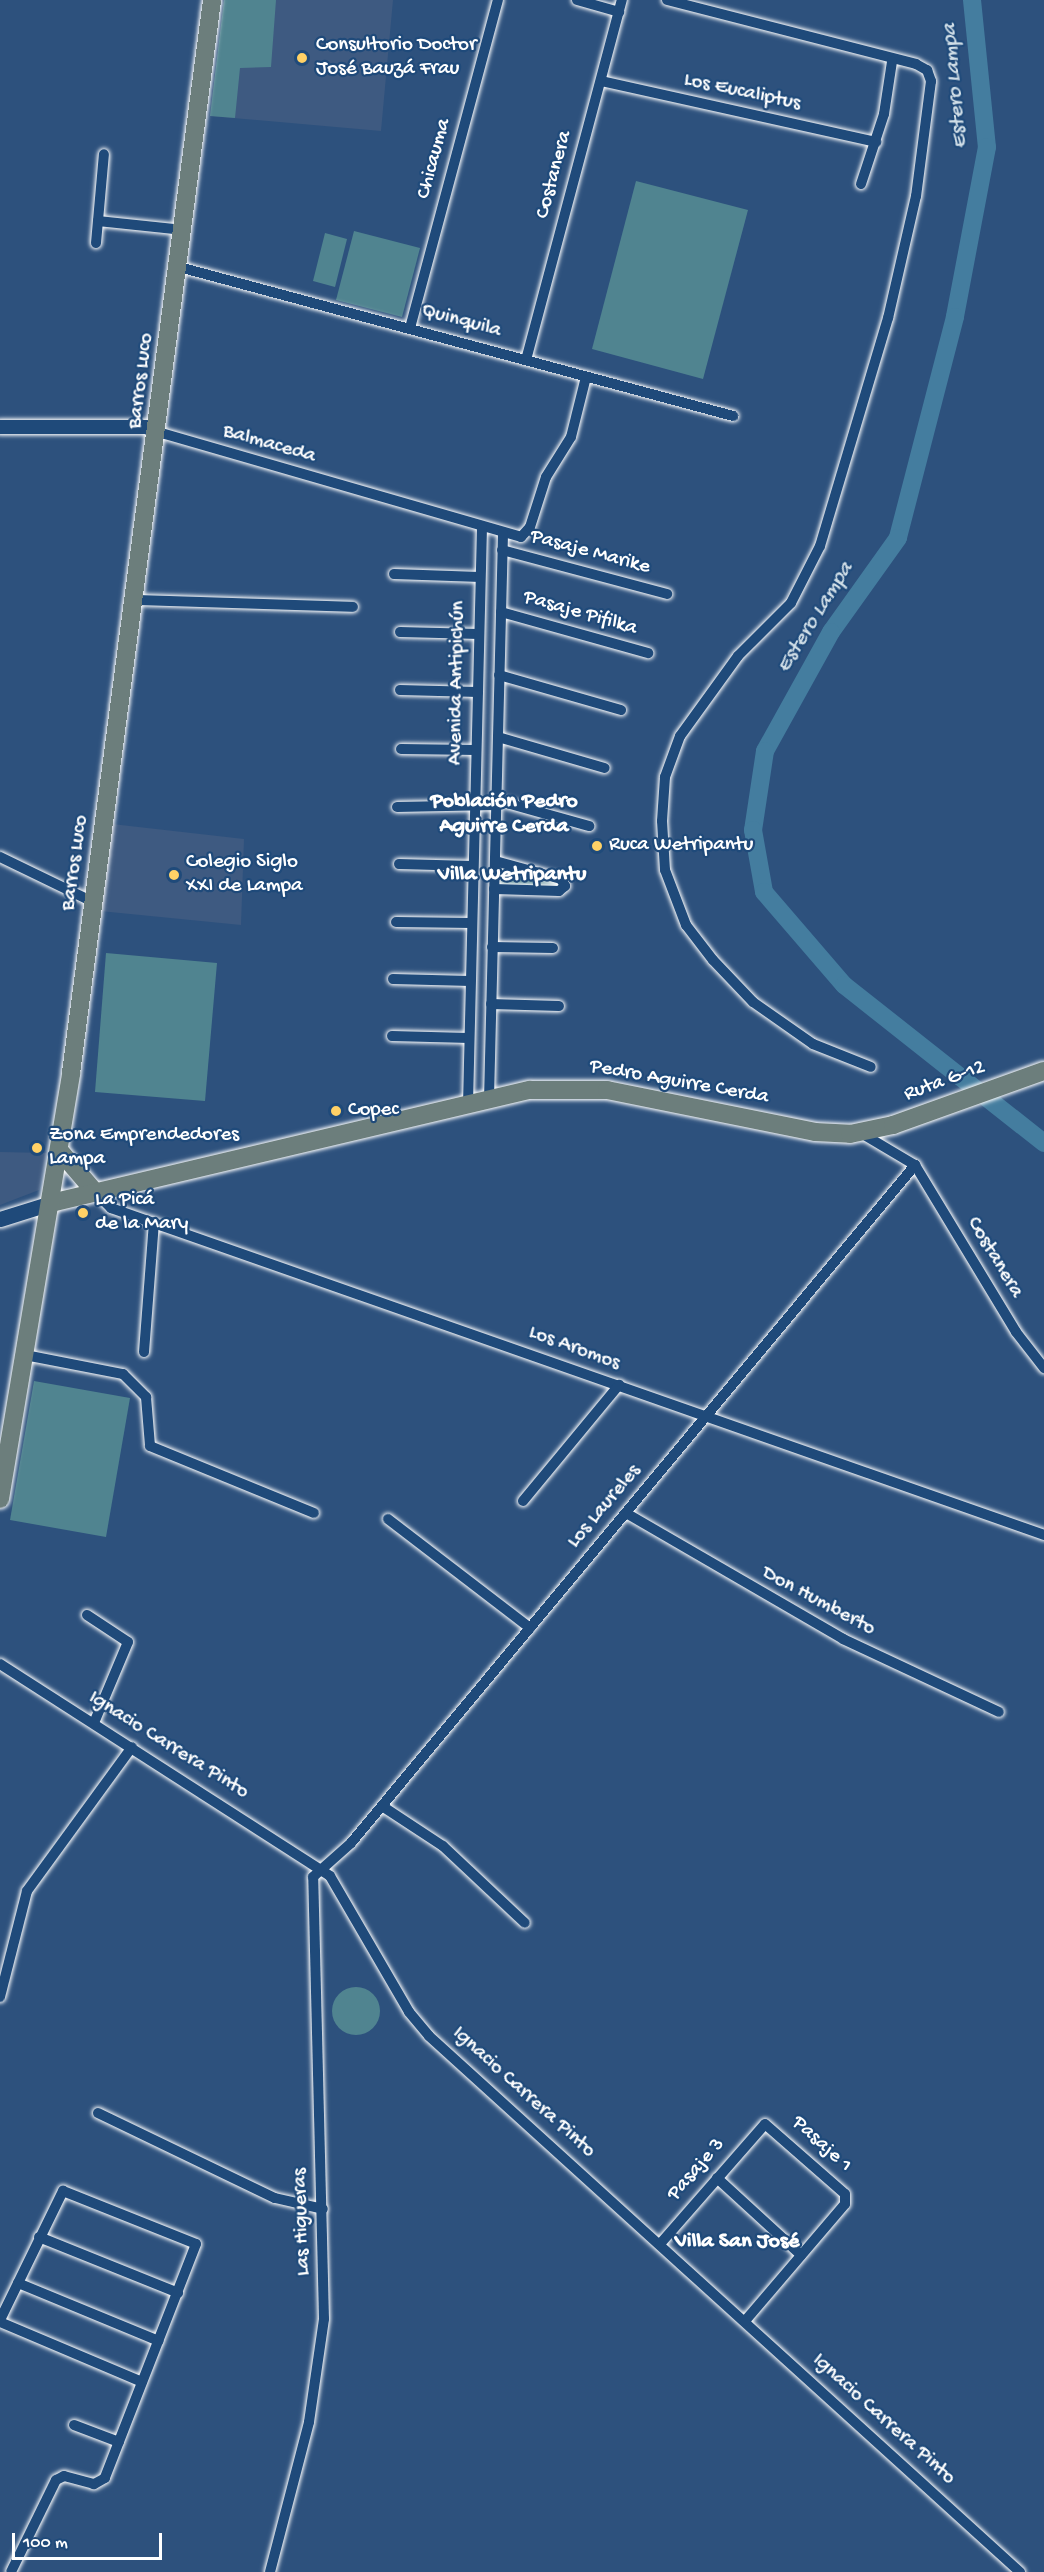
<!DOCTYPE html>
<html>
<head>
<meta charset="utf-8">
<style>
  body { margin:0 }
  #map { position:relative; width:1044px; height:2572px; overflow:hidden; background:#2d517d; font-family:"Gochi Hand",sans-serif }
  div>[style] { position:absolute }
  .built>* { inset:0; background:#3e5a81 }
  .green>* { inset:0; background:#508490 }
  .round { border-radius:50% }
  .river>* { height:18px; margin:-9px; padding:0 9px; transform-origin:9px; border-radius:9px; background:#447d9f }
  .roads { filter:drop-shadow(0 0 2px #fff) drop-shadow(0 0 2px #fff) }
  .minor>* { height:10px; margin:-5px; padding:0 5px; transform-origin:5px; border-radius:5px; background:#1f4a7a }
  .tertiary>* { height:14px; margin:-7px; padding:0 7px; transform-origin:7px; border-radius:7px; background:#1f4a7a }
  .secondary>* { height:15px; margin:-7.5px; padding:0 7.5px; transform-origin:7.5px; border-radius:7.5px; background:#1f4a7a }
  .primary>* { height:18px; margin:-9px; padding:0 9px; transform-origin:9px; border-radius:9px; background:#6c7e7c }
  .dots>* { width:16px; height:16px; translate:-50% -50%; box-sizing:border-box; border:3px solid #1f4a7a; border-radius:50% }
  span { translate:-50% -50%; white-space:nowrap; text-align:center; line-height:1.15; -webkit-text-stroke:4.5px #1f4a7a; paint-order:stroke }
  .poi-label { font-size:21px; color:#fff }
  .left { translate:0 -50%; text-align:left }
  .street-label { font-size:21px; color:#fff }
  .water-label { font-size:22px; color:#d0dee7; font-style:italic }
  .neighbourhood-label { font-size:22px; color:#fff; font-weight:700 }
  .scale { position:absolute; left:12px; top:2533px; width:150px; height:27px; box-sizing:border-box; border:3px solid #fff; border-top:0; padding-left:8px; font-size:18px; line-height:21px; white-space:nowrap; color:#fff; -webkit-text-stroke:4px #1f4a7a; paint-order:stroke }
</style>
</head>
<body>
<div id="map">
  <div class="built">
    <i style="clip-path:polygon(224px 0,393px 0,381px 131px,210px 116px)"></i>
    <i style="clip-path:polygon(112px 824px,244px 839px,241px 925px,100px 911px)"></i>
    <i style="clip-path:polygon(0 1152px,47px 1153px,39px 1190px,0 1205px)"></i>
  </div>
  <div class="green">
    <i style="clip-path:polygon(224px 0,276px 0,271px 67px,240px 68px,235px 118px,210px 116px)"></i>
    <i style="clip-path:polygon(636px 181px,748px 210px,703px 379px,592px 349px)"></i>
    <i style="clip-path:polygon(354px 231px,420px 248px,402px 317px,336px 300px)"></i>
    <i style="clip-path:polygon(325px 233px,347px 239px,335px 287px,313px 281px)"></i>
    <i style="clip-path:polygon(501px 866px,557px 882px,558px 888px,500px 885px)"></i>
    <i style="clip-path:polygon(106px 953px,217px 963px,205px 1101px,95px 1092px)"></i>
    <i style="clip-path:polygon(34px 1381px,130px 1398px,106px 1537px,10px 1520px)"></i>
    <i class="round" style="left:332px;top:1987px;width:48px;height:48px"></i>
  </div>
  <div class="river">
    <i style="left:972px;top:0;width:148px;rotate:84.2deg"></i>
    <i style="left:987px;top:147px;width:173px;rotate:100.7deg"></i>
    <i style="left:955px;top:317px;width:228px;rotate:104.5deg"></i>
    <i style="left:898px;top:538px;width:115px;rotate:125.5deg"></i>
    <i style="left:831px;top:632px;width:136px;rotate:119deg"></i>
    <i style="left:765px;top:751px;width:80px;rotate:98.6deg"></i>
    <i style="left:753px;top:830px;width:63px;rotate:79.9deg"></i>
    <i style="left:764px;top:892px;width:123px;rotate:49.3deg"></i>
    <i style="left:844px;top:985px;width:255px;rotate:38.3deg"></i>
  </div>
  <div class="roads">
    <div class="minor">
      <i style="left:577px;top:0;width:44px;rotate:15.9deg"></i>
      <i style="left:667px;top:0;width:257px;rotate:14.4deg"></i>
      <i style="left:916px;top:64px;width:13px;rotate:29deg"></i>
      <i style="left:927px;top:70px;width:12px;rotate:70deg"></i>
      <i style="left:931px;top:81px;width:116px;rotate:97.4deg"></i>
      <i style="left:916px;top:196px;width:125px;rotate:102.9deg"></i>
      <i style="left:888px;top:318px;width:238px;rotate:106.6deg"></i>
      <i style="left:820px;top:546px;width:64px;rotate:117deg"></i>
      <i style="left:791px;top:603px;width:75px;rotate:135deg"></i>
      <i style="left:738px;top:656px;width:99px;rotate:125.9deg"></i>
      <i style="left:680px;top:736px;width:44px;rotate:110.1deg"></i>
      <i style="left:665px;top:777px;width:44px;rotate:93.9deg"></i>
      <i style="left:662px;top:821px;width:49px;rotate:86.5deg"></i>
      <i style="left:665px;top:870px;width:59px;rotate:69.1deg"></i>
      <i style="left:686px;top:925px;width:44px;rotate:52.4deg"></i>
      <i style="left:713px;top:960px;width:58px;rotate:46.4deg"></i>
      <i style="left:753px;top:1002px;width:73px;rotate:35deg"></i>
      <i style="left:813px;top:1044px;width:62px;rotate:21.6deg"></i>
      <i style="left:601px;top:81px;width:282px;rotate:12.5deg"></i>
      <i style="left:861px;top:184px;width:74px;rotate:-71.8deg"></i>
      <i style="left:884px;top:114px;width:53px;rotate:-81.3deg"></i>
      <i style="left:98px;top:221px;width:86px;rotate:6deg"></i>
      <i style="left:96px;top:243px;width:89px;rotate:-84.9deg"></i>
      <i style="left:179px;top:267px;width:574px;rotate:15.05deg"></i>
      <i style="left:410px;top:328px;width:340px;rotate:-75deg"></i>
      <i style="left:526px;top:360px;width:373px;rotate:-75.1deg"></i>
      <i style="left:158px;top:432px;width:378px;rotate:16.1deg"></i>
      <i style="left:521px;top:537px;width:13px;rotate:-48deg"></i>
      <i style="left:530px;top:527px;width:52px;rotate:-72.3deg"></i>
      <i style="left:546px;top:477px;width:47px;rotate:-58deg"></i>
      <i style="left:571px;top:437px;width:62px;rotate:-76deg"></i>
      <i style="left:502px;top:550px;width:171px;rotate:14.9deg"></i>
      <i style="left:394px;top:574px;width:86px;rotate:2deg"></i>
      <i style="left:135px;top:600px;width:218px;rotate:1.8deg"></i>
      <i style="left:501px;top:612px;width:153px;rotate:15.6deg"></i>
      <i style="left:400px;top:632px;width:79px;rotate:1.5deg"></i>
      <i style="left:499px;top:675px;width:127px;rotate:16deg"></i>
      <i style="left:400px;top:690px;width:78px;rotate:1.5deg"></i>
      <i style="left:498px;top:737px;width:111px;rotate:16.2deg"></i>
      <i style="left:401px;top:749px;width:75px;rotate:0.8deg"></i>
      <i style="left:496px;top:800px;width:97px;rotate:15.6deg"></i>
      <i style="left:397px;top:807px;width:99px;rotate:-1.2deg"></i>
      <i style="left:0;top:857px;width:103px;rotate:25.8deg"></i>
      <i style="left:399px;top:864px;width:74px;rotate:1.5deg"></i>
      <i style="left:494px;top:889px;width:65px;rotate:1.8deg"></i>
      <i style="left:559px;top:891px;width:8px;rotate:-40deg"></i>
      <i style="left:565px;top:886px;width:8px;rotate:-120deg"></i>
      <i style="left:561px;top:879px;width:68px;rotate:-164.7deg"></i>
      <i style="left:396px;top:922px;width:76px;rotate:0.8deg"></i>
      <i style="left:492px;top:947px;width:61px;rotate:0.9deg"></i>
      <i style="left:393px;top:979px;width:77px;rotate:1.5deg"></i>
      <i style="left:491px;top:1004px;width:68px;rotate:1.7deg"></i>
      <i style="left:392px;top:1036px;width:77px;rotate:1.5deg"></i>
      <i style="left:489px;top:1099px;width:566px;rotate:-88.58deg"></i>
      <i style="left:468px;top:1104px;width:577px;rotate:-88.61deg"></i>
      <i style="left:861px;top:1133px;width:63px;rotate:30.7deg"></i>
      <i style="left:915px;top:1165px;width:195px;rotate:58.8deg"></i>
      <i style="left:1016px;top:1332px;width:46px;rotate:52.1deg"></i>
      <i style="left:95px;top:1192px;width:23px;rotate:45deg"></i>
      <i style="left:111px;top:1208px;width:989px;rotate:19.31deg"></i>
      <i style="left:144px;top:1352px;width:130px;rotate:-85.6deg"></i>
      <i style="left:25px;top:1355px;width:100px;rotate:11deg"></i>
      <i style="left:123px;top:1374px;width:33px;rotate:45deg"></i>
      <i style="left:146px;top:1397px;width:49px;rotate:85.3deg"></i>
      <i style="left:150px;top:1446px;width:177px;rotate:22.2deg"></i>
      <i style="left:523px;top:1501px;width:151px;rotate:-50.4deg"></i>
      <i style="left:626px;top:1513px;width:251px;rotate:30.1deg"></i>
      <i style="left:843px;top:1639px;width:172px;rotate:25.1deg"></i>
      <i style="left:388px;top:1519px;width:179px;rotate:37.5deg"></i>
      <i style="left:87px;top:1615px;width:49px;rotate:33.4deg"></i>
      <i style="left:128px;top:1642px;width:88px;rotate:112.8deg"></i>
      <i style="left:0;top:1664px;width:392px;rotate:32.7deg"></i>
      <i style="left:330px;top:1876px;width:157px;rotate:59.8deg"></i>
      <i style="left:409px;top:2012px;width:31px;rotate:50deg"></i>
      <i style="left:429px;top:2036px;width:798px;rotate:42.21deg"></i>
      <i style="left:382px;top:1806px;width:73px;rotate:33.3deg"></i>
      <i style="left:443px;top:1846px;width:112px;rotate:43.2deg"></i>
      <i style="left:0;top:1997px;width:109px;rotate:-75.7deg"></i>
      <i style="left:27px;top:1891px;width:178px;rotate:-53.9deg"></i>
      <i style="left:98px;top:2113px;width:196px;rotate:25.7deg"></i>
      <i style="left:275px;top:2198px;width:49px;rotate:12.9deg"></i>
      <i style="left:717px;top:2178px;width:114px;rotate:42.5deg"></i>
      <i style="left:39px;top:2237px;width:150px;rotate:21.9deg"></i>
      <i style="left:660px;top:2244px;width:159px;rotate:-48.8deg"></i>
      <i style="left:765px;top:2124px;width:106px;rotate:41.2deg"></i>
      <i style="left:845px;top:2194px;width:10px;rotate:90deg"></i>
      <i style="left:845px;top:2204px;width:154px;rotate:130.5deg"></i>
      <i style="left:18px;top:2283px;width:152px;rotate:22.4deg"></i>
      <i style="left:0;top:2320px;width:144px;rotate:-64deg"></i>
      <i style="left:63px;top:2191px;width:143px;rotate:21.7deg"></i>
      <i style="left:196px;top:2244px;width:251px;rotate:111.3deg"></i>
      <i style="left:105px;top:2478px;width:13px;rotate:151deg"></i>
      <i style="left:94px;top:2484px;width:31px;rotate:-165deg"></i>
      <i style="left:64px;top:2476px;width:9px;rotate:153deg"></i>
      <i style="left:56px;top:2480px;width:102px;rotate:116.1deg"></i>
      <i style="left:0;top:2322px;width:154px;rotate:22.9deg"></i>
      <i style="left:74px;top:2425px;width:48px;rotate:20.7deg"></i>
      <i style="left:270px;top:2572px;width:155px;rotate:-75.4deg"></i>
      <i style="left:309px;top:2422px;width:104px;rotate:-81.7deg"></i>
      <i style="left:324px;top:2319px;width:442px;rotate:-91.4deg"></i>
      <i style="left:313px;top:1877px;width:51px;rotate:-41.8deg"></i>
      <i style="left:351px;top:1843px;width:882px;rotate:-50.24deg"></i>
    </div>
    <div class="tertiary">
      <i style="left:0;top:427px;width:146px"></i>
      <i style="left:146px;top:427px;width:13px;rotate:23deg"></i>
    </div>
    <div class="secondary">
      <i style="left:0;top:1219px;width:53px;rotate:-17.4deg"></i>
    </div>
    <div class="primary">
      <i style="left:59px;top:1150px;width:55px;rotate:49.4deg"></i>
      <i style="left:51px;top:1203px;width:492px;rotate:-13.3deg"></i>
      <i style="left:530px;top:1090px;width:77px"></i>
      <i style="left:607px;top:1090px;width:212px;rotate:11.4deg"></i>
      <i style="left:815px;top:1132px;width:35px;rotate:3deg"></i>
      <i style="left:850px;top:1134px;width:44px;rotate:-11.8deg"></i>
      <i style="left:893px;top:1125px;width:160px;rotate:-19.7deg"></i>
      <i style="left:0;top:1499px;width:432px;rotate:-80.5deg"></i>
      <i style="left:71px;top:1073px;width:1082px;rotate:-82.51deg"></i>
    </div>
  </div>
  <div class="dots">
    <i style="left:302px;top:58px;background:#ffd166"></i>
    <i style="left:597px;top:846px;background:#ffd166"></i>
    <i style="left:174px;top:875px;background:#ffd166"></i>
    <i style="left:336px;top:1111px;background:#ffd166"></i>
    <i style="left:37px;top:1148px;background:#ffd166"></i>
    <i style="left:83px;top:1213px;background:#ffd166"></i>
  </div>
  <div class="poi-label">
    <span class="left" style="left:316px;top:58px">Consultorio Doctor<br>José Bauzá Frau</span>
    <span class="left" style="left:609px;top:846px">Ruca Wetripantu</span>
    <span class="left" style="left:186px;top:875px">Colegio Siglo<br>XXI de Lampa</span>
    <span class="left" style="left:348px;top:1111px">Copec</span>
    <span class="left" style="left:49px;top:1148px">Zona Emprendedores<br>Lampa</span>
    <span class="left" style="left:95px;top:1213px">La Picá<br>de la Mary</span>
  </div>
  <div class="street-label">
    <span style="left:742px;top:93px;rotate:12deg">Los Eucaliptus</span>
    <span style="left:435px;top:159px;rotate:-75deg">Chicauma</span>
    <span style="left:555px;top:175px;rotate:-75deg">Costanera</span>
    <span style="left:461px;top:322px;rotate:15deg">Quinquila</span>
    <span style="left:142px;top:381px;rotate:-83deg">Barros Luco</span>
    <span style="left:269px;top:445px;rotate:16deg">Balmaceda</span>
    <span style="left:590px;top:553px;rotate:15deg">Pasaje Marike</span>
    <span style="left:580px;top:614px;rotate:16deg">Pasaje Pifilka</span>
    <span style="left:458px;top:683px;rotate:-89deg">Avenida Antipichún</span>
    <span style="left:76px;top:863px;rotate:-82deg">Barros Luco</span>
    <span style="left:945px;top:1082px;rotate:-20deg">Ruta G-12</span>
    <span style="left:679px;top:1083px;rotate:10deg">Pedro Aguirre Cerda</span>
    <span style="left:994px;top:1258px;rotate:59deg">Costanera</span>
    <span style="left:574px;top:1349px;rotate:20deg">Los Aromos</span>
    <span style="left:605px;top:1507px;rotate:-50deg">Los Laureles</span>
    <span style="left:818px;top:1602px;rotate:28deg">Don Humberto</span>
    <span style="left:168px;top:1746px;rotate:32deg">Ignacio Carrera Pinto</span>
    <span style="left:523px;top:2093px;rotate:42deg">Ignacio Carrera Pinto</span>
    <span style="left:821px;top:2145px;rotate:42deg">Pasaje 1</span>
    <span style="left:697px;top:2170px;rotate:-49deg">Pasaje 3</span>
    <span style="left:303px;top:2222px;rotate:-92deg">Las Higueras</span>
    <span style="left:883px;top:2420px;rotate:42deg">Ignacio Carrera Pinto</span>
  </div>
  <div class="water-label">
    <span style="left:956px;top:86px;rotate:-95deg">Estero Lampa</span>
    <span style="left:816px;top:618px;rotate:-58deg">Estero Lampa</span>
  </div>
  <div class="neighbourhood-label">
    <span style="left:504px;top:815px">Población Pedro<br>Aguirre Cerda</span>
    <span style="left:512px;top:876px">Villa Wetripantu</span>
    <span style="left:737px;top:2243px">Villa San José</span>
  </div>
  <div class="scale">100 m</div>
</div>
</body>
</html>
